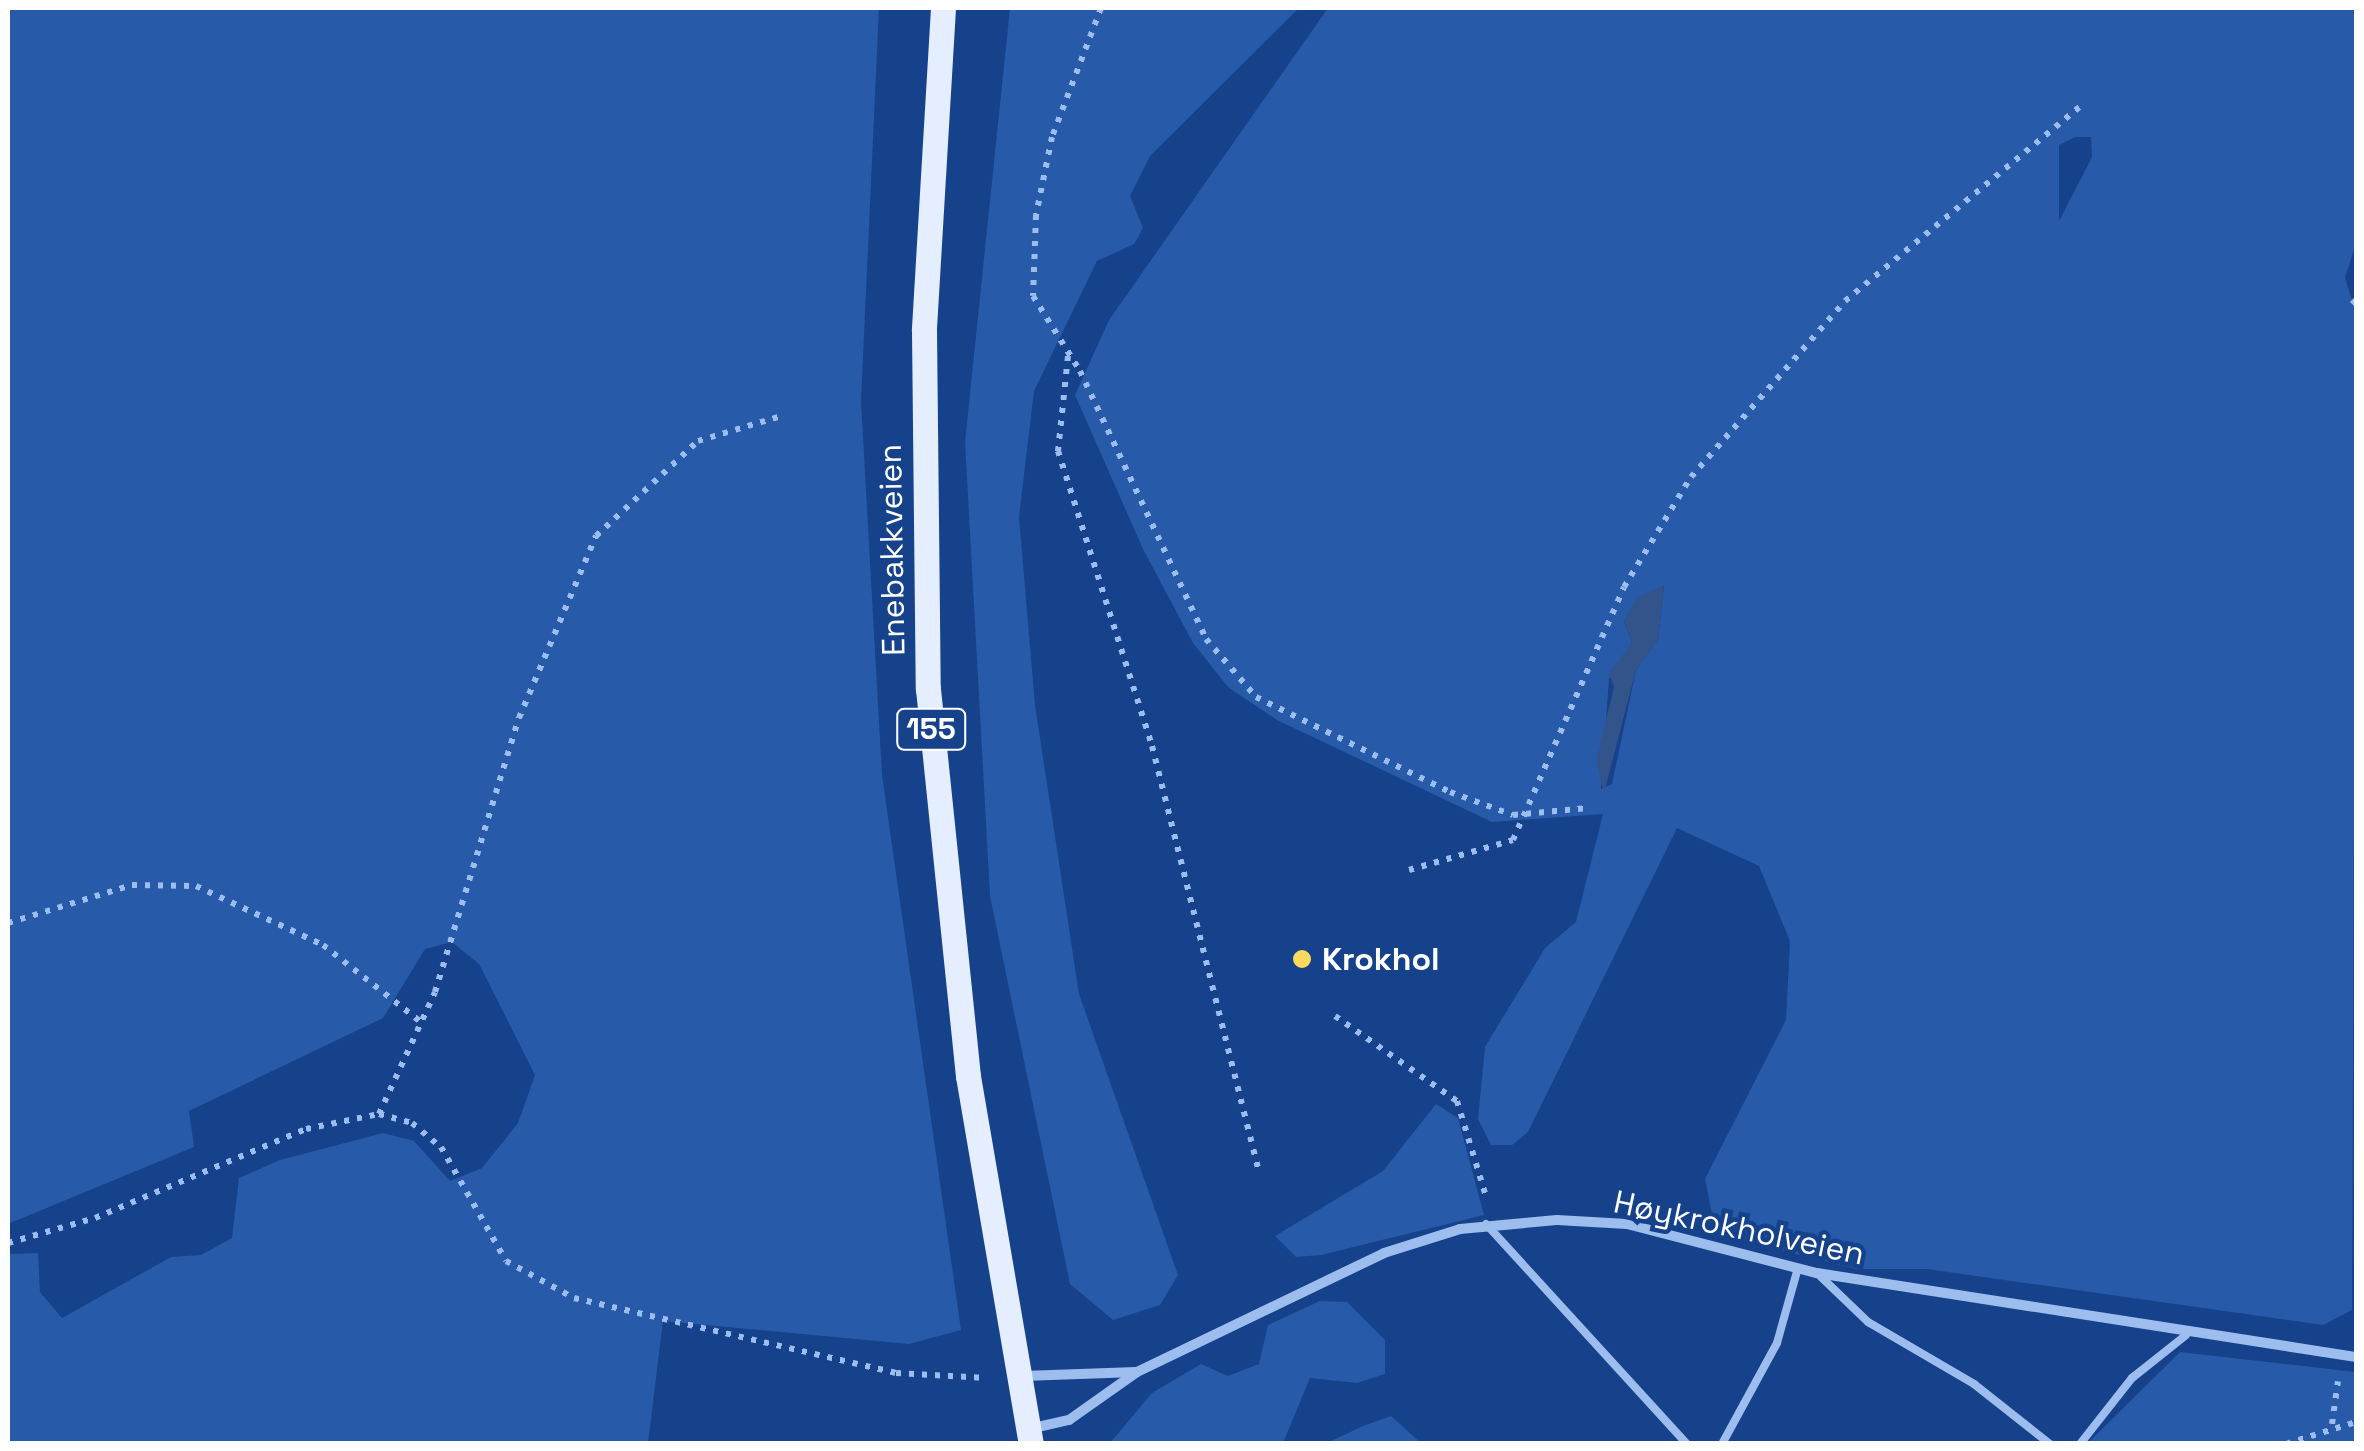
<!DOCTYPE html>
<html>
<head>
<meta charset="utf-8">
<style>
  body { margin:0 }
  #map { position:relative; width:2364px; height:1451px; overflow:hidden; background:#15428a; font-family:"Space Grotesk",sans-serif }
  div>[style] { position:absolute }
  .green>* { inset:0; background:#275aa9 }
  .water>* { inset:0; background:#32548a }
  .path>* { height:6px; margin-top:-3px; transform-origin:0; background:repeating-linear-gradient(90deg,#9dbdef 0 5px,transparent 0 13px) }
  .service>* { height:8px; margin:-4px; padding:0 4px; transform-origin:4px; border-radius:4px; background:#9dbdef }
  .minor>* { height:10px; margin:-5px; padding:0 5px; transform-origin:5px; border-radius:5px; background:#9dbdef }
  .primary>* { height:25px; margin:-12.5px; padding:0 12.5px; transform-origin:12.5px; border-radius:12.5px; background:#e5eeff }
  .dots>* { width:28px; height:28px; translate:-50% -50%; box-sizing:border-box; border:5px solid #15428a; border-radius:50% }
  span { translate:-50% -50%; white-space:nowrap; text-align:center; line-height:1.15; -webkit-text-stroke:9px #15428a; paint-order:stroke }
  .shield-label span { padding:2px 8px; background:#15428a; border:2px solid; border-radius:8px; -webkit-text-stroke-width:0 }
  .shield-label { font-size:30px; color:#fff; font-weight:700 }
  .street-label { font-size:32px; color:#fff }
  .poi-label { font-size:32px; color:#fff; font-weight:700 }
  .left { translate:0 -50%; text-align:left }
  .frame { position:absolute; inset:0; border:10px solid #fff; pointer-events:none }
</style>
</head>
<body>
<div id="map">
  <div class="green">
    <i style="clip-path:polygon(8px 8px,879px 8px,861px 401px,882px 775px,961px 1330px,909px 1344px,663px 1321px,648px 1443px,8px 1443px,8px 1254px,38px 1253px,40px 1292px,62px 1318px,171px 1257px,201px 1255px,232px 1238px,239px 1178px,280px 1160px,383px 1133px,414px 1141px,450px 1181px,482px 1168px,518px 1123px,535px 1075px,479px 964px,452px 942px,425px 949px,383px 1018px,189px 1111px,194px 1147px,8px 1224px)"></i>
    <i style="clip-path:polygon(1010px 8px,1299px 8px,1150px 156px,1130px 196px,1143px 228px,1134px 244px,1097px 261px,1034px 391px,1019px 517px,1035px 705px,1079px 994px,1178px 1275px,1160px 1305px,1113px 1320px,1070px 1284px,990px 896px,965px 442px)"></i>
    <i style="clip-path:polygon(evenodd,1328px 8px,2356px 8px,2356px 243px,2345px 278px,2356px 313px,2352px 1310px,2323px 1325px,1927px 1269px,1856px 1269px,1739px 1240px,1713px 1219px,1705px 1179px,1786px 1020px,1790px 941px,1759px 866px,1677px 828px,1528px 1132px,1512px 1145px,1491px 1145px,1478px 1119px,1485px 1047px,1545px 948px,1576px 922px,1603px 814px,1492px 822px,1277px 720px,1228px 687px,1193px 643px,1143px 549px,1075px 395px,1109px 320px,1328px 8px,2075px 137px,2091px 137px,2092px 157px,2059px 221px,2059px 145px,2075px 137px,1328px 8px,1664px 586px,1658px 640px,1636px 670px,1612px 784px,1601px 789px,1609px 679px,1632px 643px,1624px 621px,1637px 599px,1664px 586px)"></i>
    <i style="clip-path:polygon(1436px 1104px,1458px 1118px,1484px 1215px,1321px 1255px,1296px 1257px,1275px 1236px,1383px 1171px)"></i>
    <i style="clip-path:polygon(1320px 1301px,1347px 1302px,1385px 1340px,1385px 1374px,1357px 1383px,1310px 1378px,1283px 1443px,1110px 1443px,1152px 1393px,1201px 1364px,1228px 1376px,1259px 1364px,1268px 1325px)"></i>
    <i style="clip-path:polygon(2180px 1352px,2356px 1372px,2356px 1443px,2088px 1443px)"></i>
    <i style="clip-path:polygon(1391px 1416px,1421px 1443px,1327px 1443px,1363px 1426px)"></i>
  </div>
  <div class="water">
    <i style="clip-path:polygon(1664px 585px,1658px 641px,1636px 670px,1604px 793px,1596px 761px,1614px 687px,1609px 673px,1632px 643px,1624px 621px,1637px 598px)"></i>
  </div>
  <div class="path">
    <i style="left:1101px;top:8px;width:138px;rotate:110.8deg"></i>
    <i style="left:1052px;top:137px;width:80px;rotate:101.6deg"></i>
    <i style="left:1036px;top:215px;width:81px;rotate:92.1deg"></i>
    <i style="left:1033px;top:296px;width:89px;rotate:57.9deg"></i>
    <i style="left:1080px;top:371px;width:296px;rotate:64.8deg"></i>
    <i style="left:1206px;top:639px;width:77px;rotate:49.2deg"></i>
    <i style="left:1256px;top:697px;width:216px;rotate:26.1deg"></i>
    <i style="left:1450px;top:792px;width:67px;rotate:20.1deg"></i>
    <i style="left:1513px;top:815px;width:75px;rotate:-5.3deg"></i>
    <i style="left:2352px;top:304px;width:6px;rotate:-45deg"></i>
    <i style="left:1068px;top:356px;width:96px;rotate:96deg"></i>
    <i style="left:1058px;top:451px;width:310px;rotate:72.3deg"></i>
    <i style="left:1152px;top:746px;width:440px;rotate:75.9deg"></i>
    <i style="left:1409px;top:870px;width:108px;rotate:-16.1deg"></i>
    <i style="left:1513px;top:840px;width:276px;rotate:-66.3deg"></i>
    <i style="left:1624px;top:587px;width:129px;rotate:-58.7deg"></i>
    <i style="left:1691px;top:477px;width:234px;rotate:-48.8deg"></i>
    <i style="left:1845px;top:301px;width:308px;rotate:-39.6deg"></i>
    <i style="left:8px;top:923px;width:130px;rotate:-17deg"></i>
    <i style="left:132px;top:885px;width:64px;rotate:0.9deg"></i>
    <i style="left:196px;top:886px;width:140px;rotate:24.9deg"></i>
    <i style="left:323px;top:945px;width:125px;rotate:38.2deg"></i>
    <i style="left:1335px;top:1016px;width:149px;rotate:34.9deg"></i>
    <i style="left:1457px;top:1101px;width:103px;rotate:73.1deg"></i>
    <i style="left:379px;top:1114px;width:134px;rotate:-65.3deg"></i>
    <i style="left:435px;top:992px;width:287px;rotate:-73deg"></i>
    <i style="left:519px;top:718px;width:198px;rotate:-67.1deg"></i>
    <i style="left:596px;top:536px;width:139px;rotate:-43deg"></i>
    <i style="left:698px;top:441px;width:84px;rotate:-16.7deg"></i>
    <i style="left:8px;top:1243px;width:91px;rotate:-16deg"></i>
    <i style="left:95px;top:1218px;width:229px;rotate:-22.9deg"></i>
    <i style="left:306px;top:1129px;width:75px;rotate:-11.6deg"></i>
    <i style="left:379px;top:1114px;width:34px;rotate:15deg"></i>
    <i style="left:412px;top:1123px;width:38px;rotate:40deg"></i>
    <i style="left:441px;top:1147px;width:131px;rotate:60.3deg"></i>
    <i style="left:506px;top:1261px;width:77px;rotate:28.6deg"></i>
    <i style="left:574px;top:1298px;width:331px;rotate:13.1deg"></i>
    <i style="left:896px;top:1373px;width:91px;rotate:3.1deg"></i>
    <i style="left:2332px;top:1424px;width:43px;rotate:-82.1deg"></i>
    <i style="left:2286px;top:1444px;width:73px;rotate:-17.4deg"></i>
  </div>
  <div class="service">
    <i style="left:1486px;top:1224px;width:298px;rotate:47.6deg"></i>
    <i style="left:1817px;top:1273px;width:71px;rotate:43.9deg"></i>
    <i style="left:1868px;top:1322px;width:123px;rotate:30.3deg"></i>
    <i style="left:1974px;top:1384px;width:97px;rotate:38.3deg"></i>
    <i style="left:1722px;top:1444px;width:115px;rotate:-61.4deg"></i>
    <i style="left:1777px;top:1343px;width:78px;rotate:-74.4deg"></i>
    <i style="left:2080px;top:1444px;width:84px;rotate:-51.8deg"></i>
    <i style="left:2132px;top:1378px;width:69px;rotate:-38.5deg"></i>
  </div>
  <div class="minor">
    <i style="left:1023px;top:1376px;width:113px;rotate:-2deg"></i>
    <i style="left:1029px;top:1429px;width:41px;rotate:-12.7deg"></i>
    <i style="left:1069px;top:1420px;width:83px;rotate:-35.2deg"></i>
    <i style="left:1137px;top:1372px;width:274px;rotate:-25.7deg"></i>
    <i style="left:1384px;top:1253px;width:80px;rotate:-17.5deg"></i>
    <i style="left:1460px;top:1229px;width:97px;rotate:-5.3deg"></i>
    <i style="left:1557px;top:1220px;width:70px;rotate:3.3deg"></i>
    <i style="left:1627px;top:1224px;width:196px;rotate:14.5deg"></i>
    <i style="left:1817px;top:1273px;width:546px;rotate:8.86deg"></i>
  </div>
  <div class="primary">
    <i style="left:943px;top:8px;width:323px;rotate:93.4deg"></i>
    <i style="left:924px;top:330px;width:359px;rotate:89.4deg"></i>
    <i style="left:928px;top:689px;width:389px;rotate:84.1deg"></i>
    <i style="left:968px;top:1076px;width:373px;rotate:80.3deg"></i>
  </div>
  <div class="dots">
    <i style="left:1302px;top:959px;background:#ffd95b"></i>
  </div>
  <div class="shield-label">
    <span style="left:931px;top:729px">155</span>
  </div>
  <div class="street-label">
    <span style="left:892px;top:550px;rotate:-91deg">Enebakkveien</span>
    <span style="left:1739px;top:1228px;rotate:12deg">Høykrokholveien</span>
  </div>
  <div class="poi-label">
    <span class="left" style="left:1322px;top:959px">Krokhol</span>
  </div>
  <div class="frame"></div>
</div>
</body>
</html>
